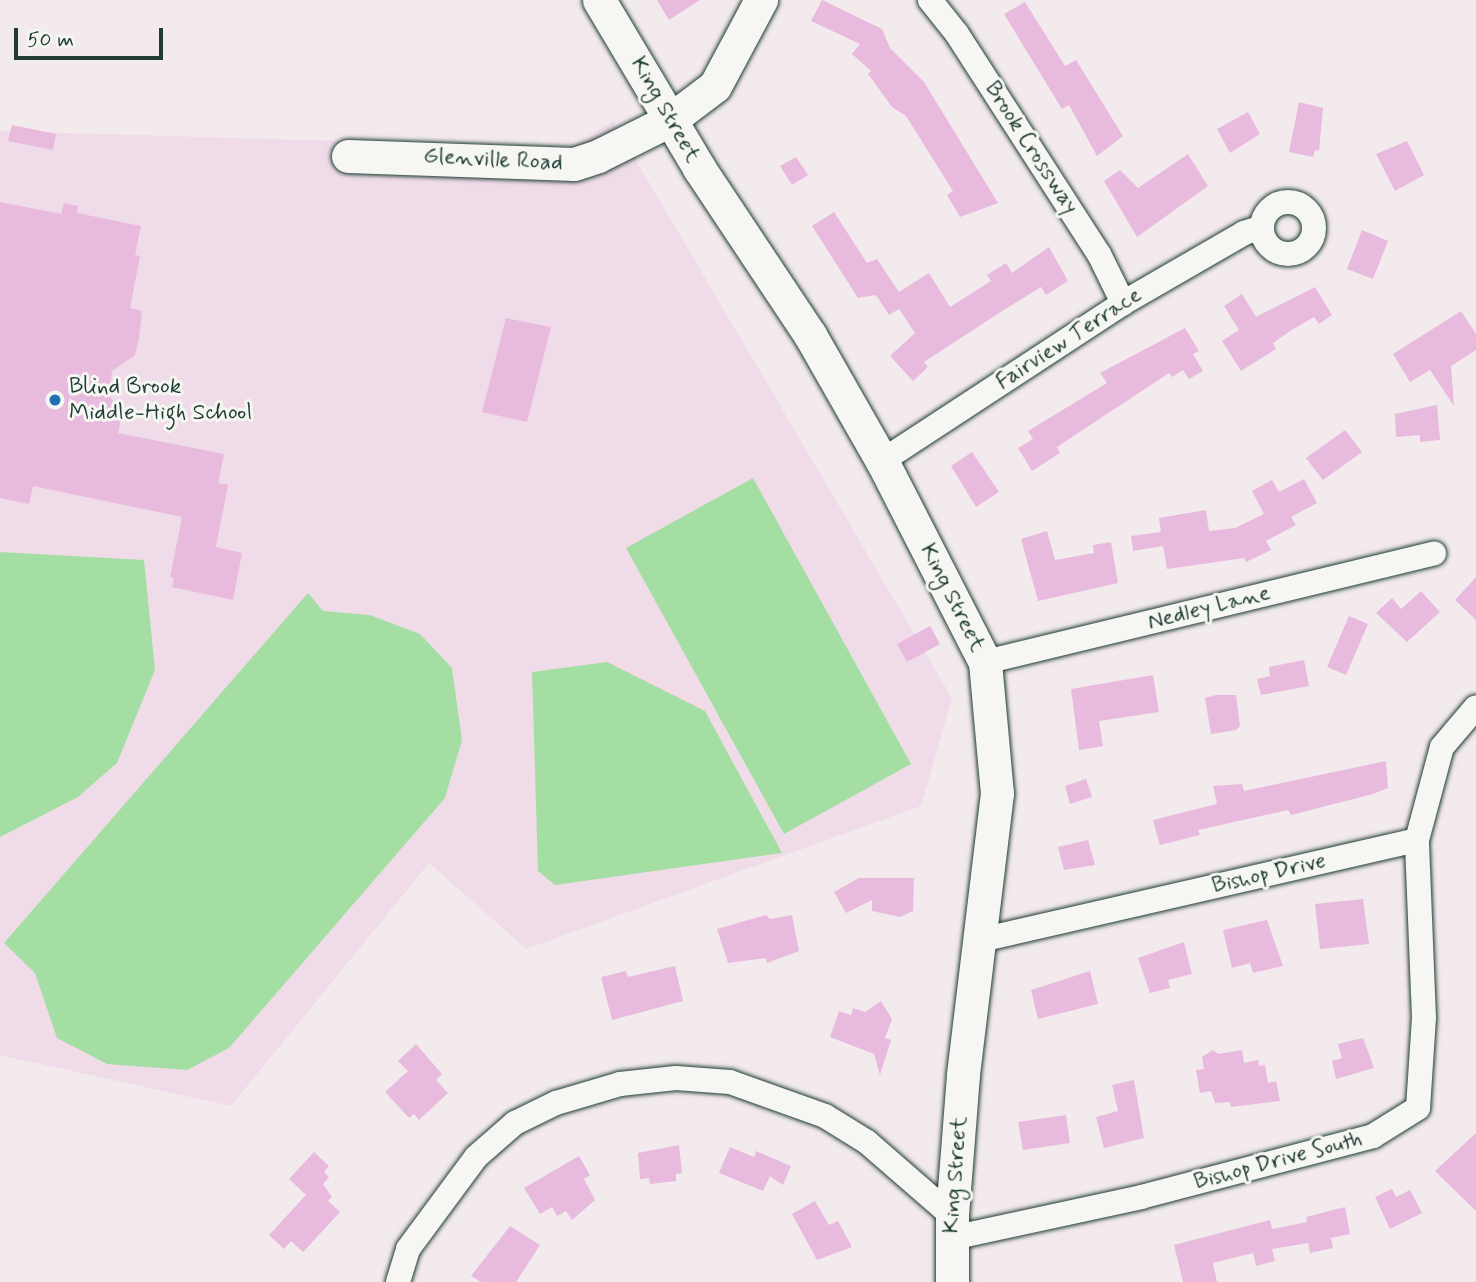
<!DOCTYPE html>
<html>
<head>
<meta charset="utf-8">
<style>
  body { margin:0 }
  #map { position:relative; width:1476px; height:1282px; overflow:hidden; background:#f3eaee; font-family:Mynerve,sans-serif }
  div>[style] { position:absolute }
  .built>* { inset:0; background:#f0dce9 }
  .green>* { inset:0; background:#a5dea3 }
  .building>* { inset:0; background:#e8badd }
  .roads { filter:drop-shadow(0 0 2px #1f3d34) drop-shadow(0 0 2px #1f3d34) }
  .street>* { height:24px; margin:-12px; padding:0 12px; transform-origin:12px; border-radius:12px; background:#f6f6f2 }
  .street>.ring { margin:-12px; padding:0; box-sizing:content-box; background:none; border:24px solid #f6f6f2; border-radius:50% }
  .secondary>* { height:33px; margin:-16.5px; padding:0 16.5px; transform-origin:16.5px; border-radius:16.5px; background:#f6f6f2 }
  .dots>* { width:19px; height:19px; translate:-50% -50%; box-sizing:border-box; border:4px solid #f6f6f2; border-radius:50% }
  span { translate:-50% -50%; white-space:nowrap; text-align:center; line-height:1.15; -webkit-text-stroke:6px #f6f6f2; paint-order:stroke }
  .street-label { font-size:23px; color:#1f3d34 }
  .poi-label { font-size:23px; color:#1f3d34 }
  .left { translate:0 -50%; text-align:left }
  .scale { position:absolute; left:14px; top:28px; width:149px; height:32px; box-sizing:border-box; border:4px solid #1f3d34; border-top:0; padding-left:9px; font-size:21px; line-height:24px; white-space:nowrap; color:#1f3d34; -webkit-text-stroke:5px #f6f6f2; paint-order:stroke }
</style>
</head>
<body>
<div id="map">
  <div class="built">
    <i style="clip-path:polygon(613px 121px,952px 698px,921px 806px,526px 949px,429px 863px,231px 1106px,0 1055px,0 131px,571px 148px)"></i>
  </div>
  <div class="green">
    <i style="clip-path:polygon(753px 478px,911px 764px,784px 834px,626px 548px)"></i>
    <i style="clip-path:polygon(0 552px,144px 560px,155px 670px,117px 763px,78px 797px,0 837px)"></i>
    <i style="clip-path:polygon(308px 593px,323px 611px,370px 615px,420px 634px,452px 668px,462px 740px,445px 798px,229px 1048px,187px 1070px,107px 1064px,57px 1038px,35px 973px,4px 943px)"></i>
    <i style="clip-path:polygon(607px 662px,705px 711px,782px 853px,555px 885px,538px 871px,532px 672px)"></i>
  </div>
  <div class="building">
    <i style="clip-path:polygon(657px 0,700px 0,669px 20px)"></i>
    <i style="clip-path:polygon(822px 0,882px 29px,890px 48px,924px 82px,998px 203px,960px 217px,947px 195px,953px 191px,906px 116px,892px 107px,868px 74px,871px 71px,852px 54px,860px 44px,811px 21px)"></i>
    <i style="clip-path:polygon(1025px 2px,1065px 66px,1076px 60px,1123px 136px,1097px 156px,1069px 105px,1062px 109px,1004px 14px)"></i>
    <i style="clip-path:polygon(1299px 102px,1323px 108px,1319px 151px,1315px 150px,1313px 157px,1289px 152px)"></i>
    <i style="clip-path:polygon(1248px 112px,1260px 134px,1230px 153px,1217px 129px)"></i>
    <i style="clip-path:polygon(12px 125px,56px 134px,53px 150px,8px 141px)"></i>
    <i style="clip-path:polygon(1407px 141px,1424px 175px,1395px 191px,1376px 154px)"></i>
    <i style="clip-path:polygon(1188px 154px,1208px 186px,1137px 237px,1104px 181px,1120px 170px,1138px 188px)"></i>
    <i style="clip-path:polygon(796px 157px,808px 175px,792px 185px,780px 166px)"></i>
    <i style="clip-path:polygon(0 202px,61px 214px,64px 203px,78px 206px,77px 213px,141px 226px,135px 255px,140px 256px,130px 308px,142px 311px,139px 338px,135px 355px,112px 371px,109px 395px,122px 414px,118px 433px,224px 454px,218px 483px,228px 485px,216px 547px,242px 553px,233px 600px,172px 587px,174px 578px,170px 577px,182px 517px,33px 486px,29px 504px,0 498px)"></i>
    <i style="clip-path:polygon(834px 212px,867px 263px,877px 259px,899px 292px,929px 273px,950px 307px,991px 281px,987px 275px,1006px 263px,1012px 273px,1049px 247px,1068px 281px,1046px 295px,1041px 287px,996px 315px,924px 362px,928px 367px,913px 381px,890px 356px,915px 333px,899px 309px,889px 315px,876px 295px,858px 298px,812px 226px)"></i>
    <i style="clip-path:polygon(1362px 230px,1388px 241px,1373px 279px,1347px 269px)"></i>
    <i style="clip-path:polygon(1315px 287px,1332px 315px,1319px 324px,1314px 317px,1290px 331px,1273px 343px,1276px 349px,1241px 371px,1222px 341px,1239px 330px,1224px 306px,1242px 294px,1256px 317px)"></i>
    <i style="clip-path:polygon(1461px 311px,1476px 334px,1476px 350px,1451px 366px,1454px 406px,1430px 370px,1410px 382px,1393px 354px)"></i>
    <i style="clip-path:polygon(506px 318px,551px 327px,527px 422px,482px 412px)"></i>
    <i style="clip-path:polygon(1185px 328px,1199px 351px,1193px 354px,1203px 371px,1189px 379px,1183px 370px,1172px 377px,1169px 373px,1057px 447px,1060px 453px,1032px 471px,1018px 448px,1033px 439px,1028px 431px,1107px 383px,1100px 373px)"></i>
    <i style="clip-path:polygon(1437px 405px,1440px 440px,1420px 442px,1420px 435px,1396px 437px,1395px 414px)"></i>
    <i style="clip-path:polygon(1345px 430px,1362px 452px,1323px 480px,1306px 458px)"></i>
    <i style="clip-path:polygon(972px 452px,999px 492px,976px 507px,951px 466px)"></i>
    <i style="clip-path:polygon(1304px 479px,1317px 503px,1291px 517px,1296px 525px,1266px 541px,1271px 550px,1246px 562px,1244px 558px,1167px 569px,1163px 546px,1133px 551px,1131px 536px,1161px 532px,1159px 518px,1206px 510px,1209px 531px,1235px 528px,1264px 514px,1252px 491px,1272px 480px,1279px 492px)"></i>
    <i style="clip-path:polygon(1047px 531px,1055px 560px,1094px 553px,1093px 545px,1111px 542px,1118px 583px,1038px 601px,1021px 539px)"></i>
    <i style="clip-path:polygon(1476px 577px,1476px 620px,1455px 600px)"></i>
    <i style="clip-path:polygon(1421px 591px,1440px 612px,1407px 642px,1376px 613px,1392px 598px,1401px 609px)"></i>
    <i style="clip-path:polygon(1349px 616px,1368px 624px,1346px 675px,1327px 667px)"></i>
    <i style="clip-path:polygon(930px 626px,940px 644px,907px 662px,897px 644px)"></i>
    <i style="clip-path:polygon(1304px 660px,1309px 686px,1261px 695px,1257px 679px,1270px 676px,1269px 667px)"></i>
    <i style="clip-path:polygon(1153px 675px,1159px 712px,1099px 721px,1103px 746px,1079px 750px,1071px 689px)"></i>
    <i style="clip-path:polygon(1216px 695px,1236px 695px,1240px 726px,1236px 730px,1211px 734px,1205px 698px)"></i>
    <i style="clip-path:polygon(1386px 761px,1388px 788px,1373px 794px,1291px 815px,1288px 810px,1198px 830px,1200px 835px,1160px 845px,1153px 820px,1217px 804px,1213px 786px,1242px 784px,1244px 791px)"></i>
    <i style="clip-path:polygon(1086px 779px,1092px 797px,1070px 804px,1065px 786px)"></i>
    <i style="clip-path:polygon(1088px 840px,1095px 865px,1064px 870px,1058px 847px)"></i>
    <i style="clip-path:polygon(859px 878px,914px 878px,913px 911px,900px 917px,872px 911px,872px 900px,846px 913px,834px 892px)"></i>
    <i style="clip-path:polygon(1363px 899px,1369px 944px,1320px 949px,1315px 904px)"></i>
    <i style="clip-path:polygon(766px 915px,770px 919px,792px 915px,799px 951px,767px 963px,766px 958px,728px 963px,717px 929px)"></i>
    <i style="clip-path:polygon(1267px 920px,1283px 966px,1253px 973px,1250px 963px,1232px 968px,1223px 930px)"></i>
    <i style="clip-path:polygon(1184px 942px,1192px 974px,1168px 980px,1170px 988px,1150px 993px,1138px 958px)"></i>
    <i style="clip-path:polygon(675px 966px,683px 1001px,612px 1020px,601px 977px,626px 971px,628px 977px)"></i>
    <i style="clip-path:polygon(1090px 971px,1098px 1004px,1038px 1019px,1031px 990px)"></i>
    <i style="clip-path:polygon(881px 1001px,892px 1019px,885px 1038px,891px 1040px,880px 1075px,874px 1054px,830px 1037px,839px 1011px,851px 1015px,853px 1008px,865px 1012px)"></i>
    <i style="clip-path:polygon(1363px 1038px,1374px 1068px,1336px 1079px,1332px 1061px,1342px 1058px,1338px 1044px)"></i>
    <i style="clip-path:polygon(416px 1044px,442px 1074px,436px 1080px,448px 1093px,419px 1120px,414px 1114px,409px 1118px,385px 1092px,408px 1071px,398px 1061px)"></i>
    <i style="clip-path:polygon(1213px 1050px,1218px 1054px,1242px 1050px,1244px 1063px,1258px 1060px,1259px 1066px,1265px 1065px,1268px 1083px,1276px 1081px,1280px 1101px,1231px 1107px,1230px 1102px,1215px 1103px,1211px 1091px,1200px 1093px,1196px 1070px,1204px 1069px,1202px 1057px)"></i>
    <i style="clip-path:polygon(1134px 1080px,1144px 1138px,1104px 1148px,1096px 1117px,1118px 1111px,1112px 1085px)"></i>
    <i style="clip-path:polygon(1066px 1115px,1070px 1143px,1023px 1150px,1018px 1122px)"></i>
    <i style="clip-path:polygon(1476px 1133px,1476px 1211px,1435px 1171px)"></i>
    <i style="clip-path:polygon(679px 1145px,682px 1173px,676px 1174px,676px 1181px,650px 1184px,649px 1178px,640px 1179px,638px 1153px)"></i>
    <i style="clip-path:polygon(730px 1147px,754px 1157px,756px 1151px,791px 1166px,783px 1185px,770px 1176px,763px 1191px,719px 1173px)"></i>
    <i style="clip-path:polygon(314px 1152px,329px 1166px,324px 1172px,329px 1177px,323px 1184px,332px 1197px,328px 1201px,340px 1212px,303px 1252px,291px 1241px,284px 1249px,269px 1235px,306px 1195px,289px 1179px)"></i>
    <i style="clip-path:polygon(579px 1156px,590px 1175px,584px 1179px,595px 1200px,572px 1220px,566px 1211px,557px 1216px,552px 1207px,540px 1214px,524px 1188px)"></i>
    <i style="clip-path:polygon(1392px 1189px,1396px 1197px,1410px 1190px,1422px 1213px,1390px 1229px,1375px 1197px)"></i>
    <i style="clip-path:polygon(815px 1201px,829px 1225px,838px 1221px,852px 1247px,817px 1260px,792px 1214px)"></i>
    <i style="clip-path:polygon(1345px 1207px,1350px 1234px,1331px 1238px,1333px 1248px,1310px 1253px,1308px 1243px,1272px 1249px,1275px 1261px,1256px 1266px,1253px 1253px,1213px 1263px,1217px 1282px,1183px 1282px,1174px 1245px,1270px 1220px,1272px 1229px,1307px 1222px,1306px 1217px)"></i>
    <i style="clip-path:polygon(510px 1226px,540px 1245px,516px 1282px,481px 1282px,471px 1276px)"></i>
  </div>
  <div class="roads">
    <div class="street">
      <i style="left:930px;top:0;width:43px;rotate:51.5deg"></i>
      <i style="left:957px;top:34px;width:262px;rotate:57.2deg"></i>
      <i style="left:1099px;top:254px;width:55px;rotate:63.9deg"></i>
      <i class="ring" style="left:1262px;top:202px;width:28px;height:28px"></i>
      <i style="left:882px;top:461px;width:288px;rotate:-33.2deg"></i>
      <i style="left:1123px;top:303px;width:140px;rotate:-30deg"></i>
      <i style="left:1244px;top:233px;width:19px;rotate:-18deg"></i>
      <i style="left:985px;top:662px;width:462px;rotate:-13.6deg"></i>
      <i style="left:976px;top:941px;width:452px;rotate:-12.9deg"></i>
      <i style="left:1417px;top:840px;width:96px;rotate:-75deg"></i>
      <i style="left:1442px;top:747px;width:52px;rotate:-49.6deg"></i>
      <i style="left:952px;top:1238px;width:193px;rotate:-12.2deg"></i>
      <i style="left:1141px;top:1197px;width:240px;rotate:-14.7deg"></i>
      <i style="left:1373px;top:1136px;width:53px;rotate:-31.9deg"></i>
      <i style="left:1418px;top:1108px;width:90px;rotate:-86.2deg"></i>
      <i style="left:1424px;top:1018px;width:178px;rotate:-92.3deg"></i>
      <i style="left:398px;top:1282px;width:34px;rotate:-73deg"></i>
      <i style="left:408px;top:1249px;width:114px;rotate:-53.5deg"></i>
      <i style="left:476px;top:1157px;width:52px;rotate:-41.1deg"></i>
      <i style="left:515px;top:1123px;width:46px;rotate:-26deg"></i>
      <i style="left:556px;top:1103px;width:67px;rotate:-16.5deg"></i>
      <i style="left:620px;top:1084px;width:56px;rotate:-6.1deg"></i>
      <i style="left:676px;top:1078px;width:54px;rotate:4.2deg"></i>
      <i style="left:730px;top:1082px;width:101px;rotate:19.7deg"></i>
      <i style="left:825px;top:1116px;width:49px;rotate:31.8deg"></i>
      <i style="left:867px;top:1142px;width:113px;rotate:41deg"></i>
    </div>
    <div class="secondary">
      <i style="left:599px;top:0;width:196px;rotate:59.2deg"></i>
      <i style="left:699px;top:168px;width:201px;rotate:56.4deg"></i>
      <i style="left:810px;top:335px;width:145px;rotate:60.3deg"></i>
      <i style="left:882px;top:461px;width:226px;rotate:62.9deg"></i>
      <i style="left:985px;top:662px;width:132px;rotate:84.8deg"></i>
      <i style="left:997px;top:793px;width:284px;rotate:96.9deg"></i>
      <i style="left:963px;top:1075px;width:141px;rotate:94.5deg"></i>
      <i style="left:952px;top:1216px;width:66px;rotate:90deg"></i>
      <i style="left:348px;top:156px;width:226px;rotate:2deg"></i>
      <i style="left:574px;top:164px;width:25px;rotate:-18deg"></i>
      <i style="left:598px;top:156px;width:80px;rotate:-26.6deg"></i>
      <i style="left:670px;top:120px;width:56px;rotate:-37.1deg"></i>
      <i style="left:715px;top:86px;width:98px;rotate:-61.9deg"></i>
    </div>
  </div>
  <div class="dots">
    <i style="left:55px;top:400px;background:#1f6fb2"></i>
  </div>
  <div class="street-label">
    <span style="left:665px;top:110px;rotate:60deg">King Street</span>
    <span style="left:1031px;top:148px;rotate:57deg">Brook Crossway</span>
    <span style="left:493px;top:160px;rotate:3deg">Glenville Road</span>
    <span style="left:1069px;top:339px;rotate:-33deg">Fairview Terrace</span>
    <span style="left:952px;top:598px;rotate:63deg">King Street</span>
    <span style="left:1209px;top:608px;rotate:-14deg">Nedley Lane</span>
    <span style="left:1269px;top:874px;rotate:-13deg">Bishop Drive</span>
    <span style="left:1278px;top:1161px;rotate:-15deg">Bishop Drive South</span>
    <span style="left:956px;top:1175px;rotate:-86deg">King Street</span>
  </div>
  <div class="poi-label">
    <span class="left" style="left:69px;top:400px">Blind Brook<br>Middle-High School</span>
  </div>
  <div class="scale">50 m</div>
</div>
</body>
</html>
